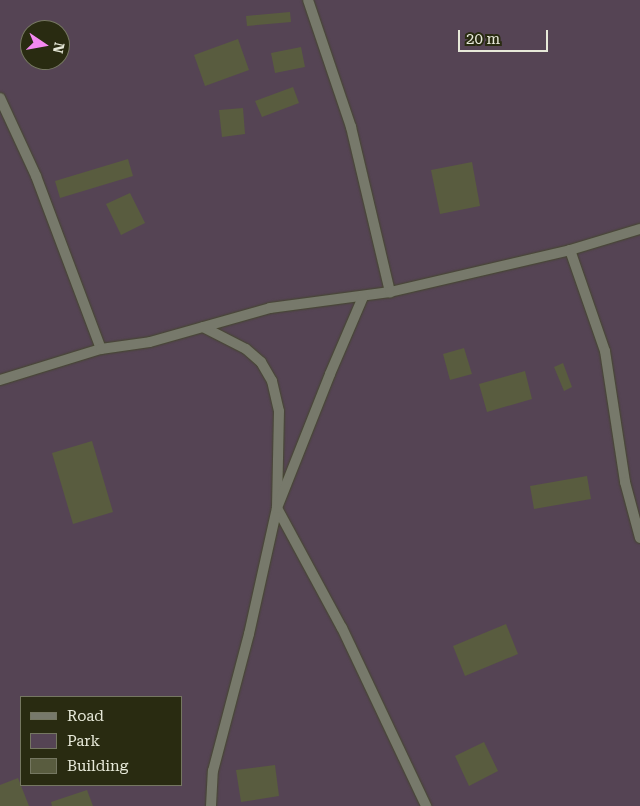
<!DOCTYPE html>
<html>
<head>
<meta charset="utf-8">
<style>
  body { margin:0 }
  #map { position:relative; width:640px; height:806px; overflow:hidden; background:#292b11; font-family:"Roboto Serif",serif }
  div>[style] { position:absolute }
  .green>* { inset:0; background:#554454 }
  .building>* { inset:0; background:#595c3f }
  .roads { filter:drop-shadow(0 0 1px #44462d) drop-shadow(0 0 1px #44462d) }
  .street>* { height:10px; margin:-5px; padding:0 5px; transform-origin:5px; border-radius:5px; background:#77796b }
  span { translate:-50% -50%; white-space:nowrap; text-align:center; line-height:1.15; -webkit-text-stroke:5px #292b11; paint-order:stroke }
  .legend { position:absolute; left:20px; top:696px; width:162px; height:90px; box-sizing:border-box; background:#292b11; border:1px solid #757761; margin:0; padding:6px 9px; list-style:none; font-size:15px; color:#e7e9d9 }
  .legend li { display:flex; align-items:center; gap:10px; height:25px }
  .legend b { width:25px; border:1px solid #757761 }
  .north { position:absolute; left:20px; top:20px; width:50px; height:50px; box-sizing:border-box; background:#292b11; border:1px solid #757761; border-radius:50%; rotate:102deg; font-size:14px; font-weight:700; line-height:20px; text-align:center; color:#e7e9d9 }
  .north::after { content:''; display:block; margin:auto; width:18px; height:22px; background:#f489f0; clip-path:polygon(50% 0,100% 100%,50% 72%,0 100%) }
  .scale { position:absolute; left:458px; top:30px; width:90px; height:22px; box-sizing:border-box; border:2px solid #e7e9d9; border-top:0; padding-left:6px; font-size:15px; line-height:18px; white-space:nowrap; color:#e7e9d9; -webkit-text-stroke:4px #292b11; paint-order:stroke }
</style>
</head>
<body>
<div id="map">
  <div class="green">
    <i style="clip-path:polygon(evenodd,0 0,640px 0,640px 806px,0 806px,0 0,30px 30px,60px 30px,60px 60px,30px 60px,30px 30px,0 0,21px 697px,181px 697px,181px 785px,21px 785px,21px 697px)"></i>
  </div>
  <div class="building">
    <i style="clip-path:polygon(290px 12px,291px 22px,247px 26px,246px 16px)"></i>
    <i style="clip-path:polygon(238px 39px,249px 70px,205px 86px,194px 55px)"></i>
    <i style="clip-path:polygon(301px 47px,305px 67px,275px 73px,271px 53px)"></i>
    <i style="clip-path:polygon(293px 87px,299px 103px,262px 117px,255px 101px)"></i>
    <i style="clip-path:polygon(243px 108px,245px 134px,222px 137px,219px 110px)"></i>
    <i style="clip-path:polygon(128px 159px,133px 176px,60px 198px,55px 181px)"></i>
    <i style="clip-path:polygon(472px 162px,480px 206px,440px 214px,431px 170px)"></i>
    <i style="clip-path:polygon(130px 193px,145px 223px,121px 235px,106px 204px)"></i>
    <i style="clip-path:polygon(464px 348px,472px 374px,450px 380px,443px 354px)"></i>
    <i style="clip-path:polygon(563px 363px,572px 387px,564px 391px,554px 367px)"></i>
    <i style="clip-path:polygon(525px 371px,532px 399px,487px 412px,479px 384px)"></i>
    <i style="clip-path:polygon(92px 441px,113px 512px,73px 524px,52px 453px)"></i>
    <i style="clip-path:polygon(587px 476px,591px 499px,534px 509px,530px 486px)"></i>
    <i style="clip-path:polygon(506px 624px,518px 654px,465px 676px,453px 646px)"></i>
    <i style="clip-path:polygon(484px 742px,498px 771px,469px 786px,455px 756px)"></i>
    <i style="clip-path:polygon(275px 765px,279px 796px,241px 802px,236px 770px)"></i>
    <i style="clip-path:polygon(18px 778px,29px 806px,0 806px,0 785px)"></i>
    <i style="clip-path:polygon(87px 790px,93px 806px,52px 806px,51px 802px)"></i>
  </div>
  <div class="roads">
    <div class="street">
      <i style="left:308px;top:0;width:134px;rotate:71.3deg"></i>
      <i style="left:351px;top:127px;width:170px;rotate:76.7deg"></i>
      <i style="left:0;top:98px;width:86px;rotate:65.2deg"></i>
      <i style="left:36px;top:176px;width:185px;rotate:69.4deg"></i>
      <i style="left:570px;top:250px;width:107px;rotate:70.9deg"></i>
      <i style="left:605px;top:351px;width:133px;rotate:81.3deg"></i>
      <i style="left:625px;top:482px;width:58px;rotate:75deg"></i>
      <i style="left:203px;top:327px;width:48px;rotate:27.1deg"></i>
      <i style="left:246px;top:349px;width:20px;rotate:41deg"></i>
      <i style="left:261px;top:362px;width:22px;rotate:60deg"></i>
      <i style="left:272px;top:381px;width:31px;rotate:77deg"></i>
      <i style="left:279px;top:411px;width:97px;rotate:91.2deg"></i>
      <i style="left:277px;top:508px;width:136px;rotate:61.6deg"></i>
      <i style="left:342px;top:628px;width:197px;rotate:64.7deg"></i>
      <i style="left:0;top:380px;width:106px;rotate:-17.1deg"></i>
      <i style="left:101px;top:349px;width:49px;rotate:-8.1deg"></i>
      <i style="left:150px;top:342px;width:125px;rotate:-15.8deg"></i>
      <i style="left:270px;top:308px;width:121px;rotate:-7.6deg"></i>
      <i style="left:390px;top:292px;width:185px;rotate:-13.1deg"></i>
      <i style="left:570px;top:250px;width:73px;rotate:-16.7deg"></i>
      <i style="left:211px;top:806px;width:35px;rotate:-87deg"></i>
      <i style="left:213px;top:771px;width:142px;rotate:-75.3deg"></i>
      <i style="left:249px;top:634px;width:129px;rotate:-77.5deg"></i>
      <i style="left:277px;top:508px;width:144px;rotate:-68.4deg"></i>
      <i style="left:330px;top:374px;width:84px;rotate:-66.8deg"></i>
    </div>
  </div>
  <ul class="legend">
  <li><b style="height:6px;background:#77796b"></b>Road</li>
  <li><b style="height:14px;background:#554454"></b>Park</li>
  <li><b style="height:14px;background:#595c3f"></b>Building</li>
  </ul>
  <div class="north">N</div>
  <div class="scale">20 m</div>
</div>
</body>
</html>
